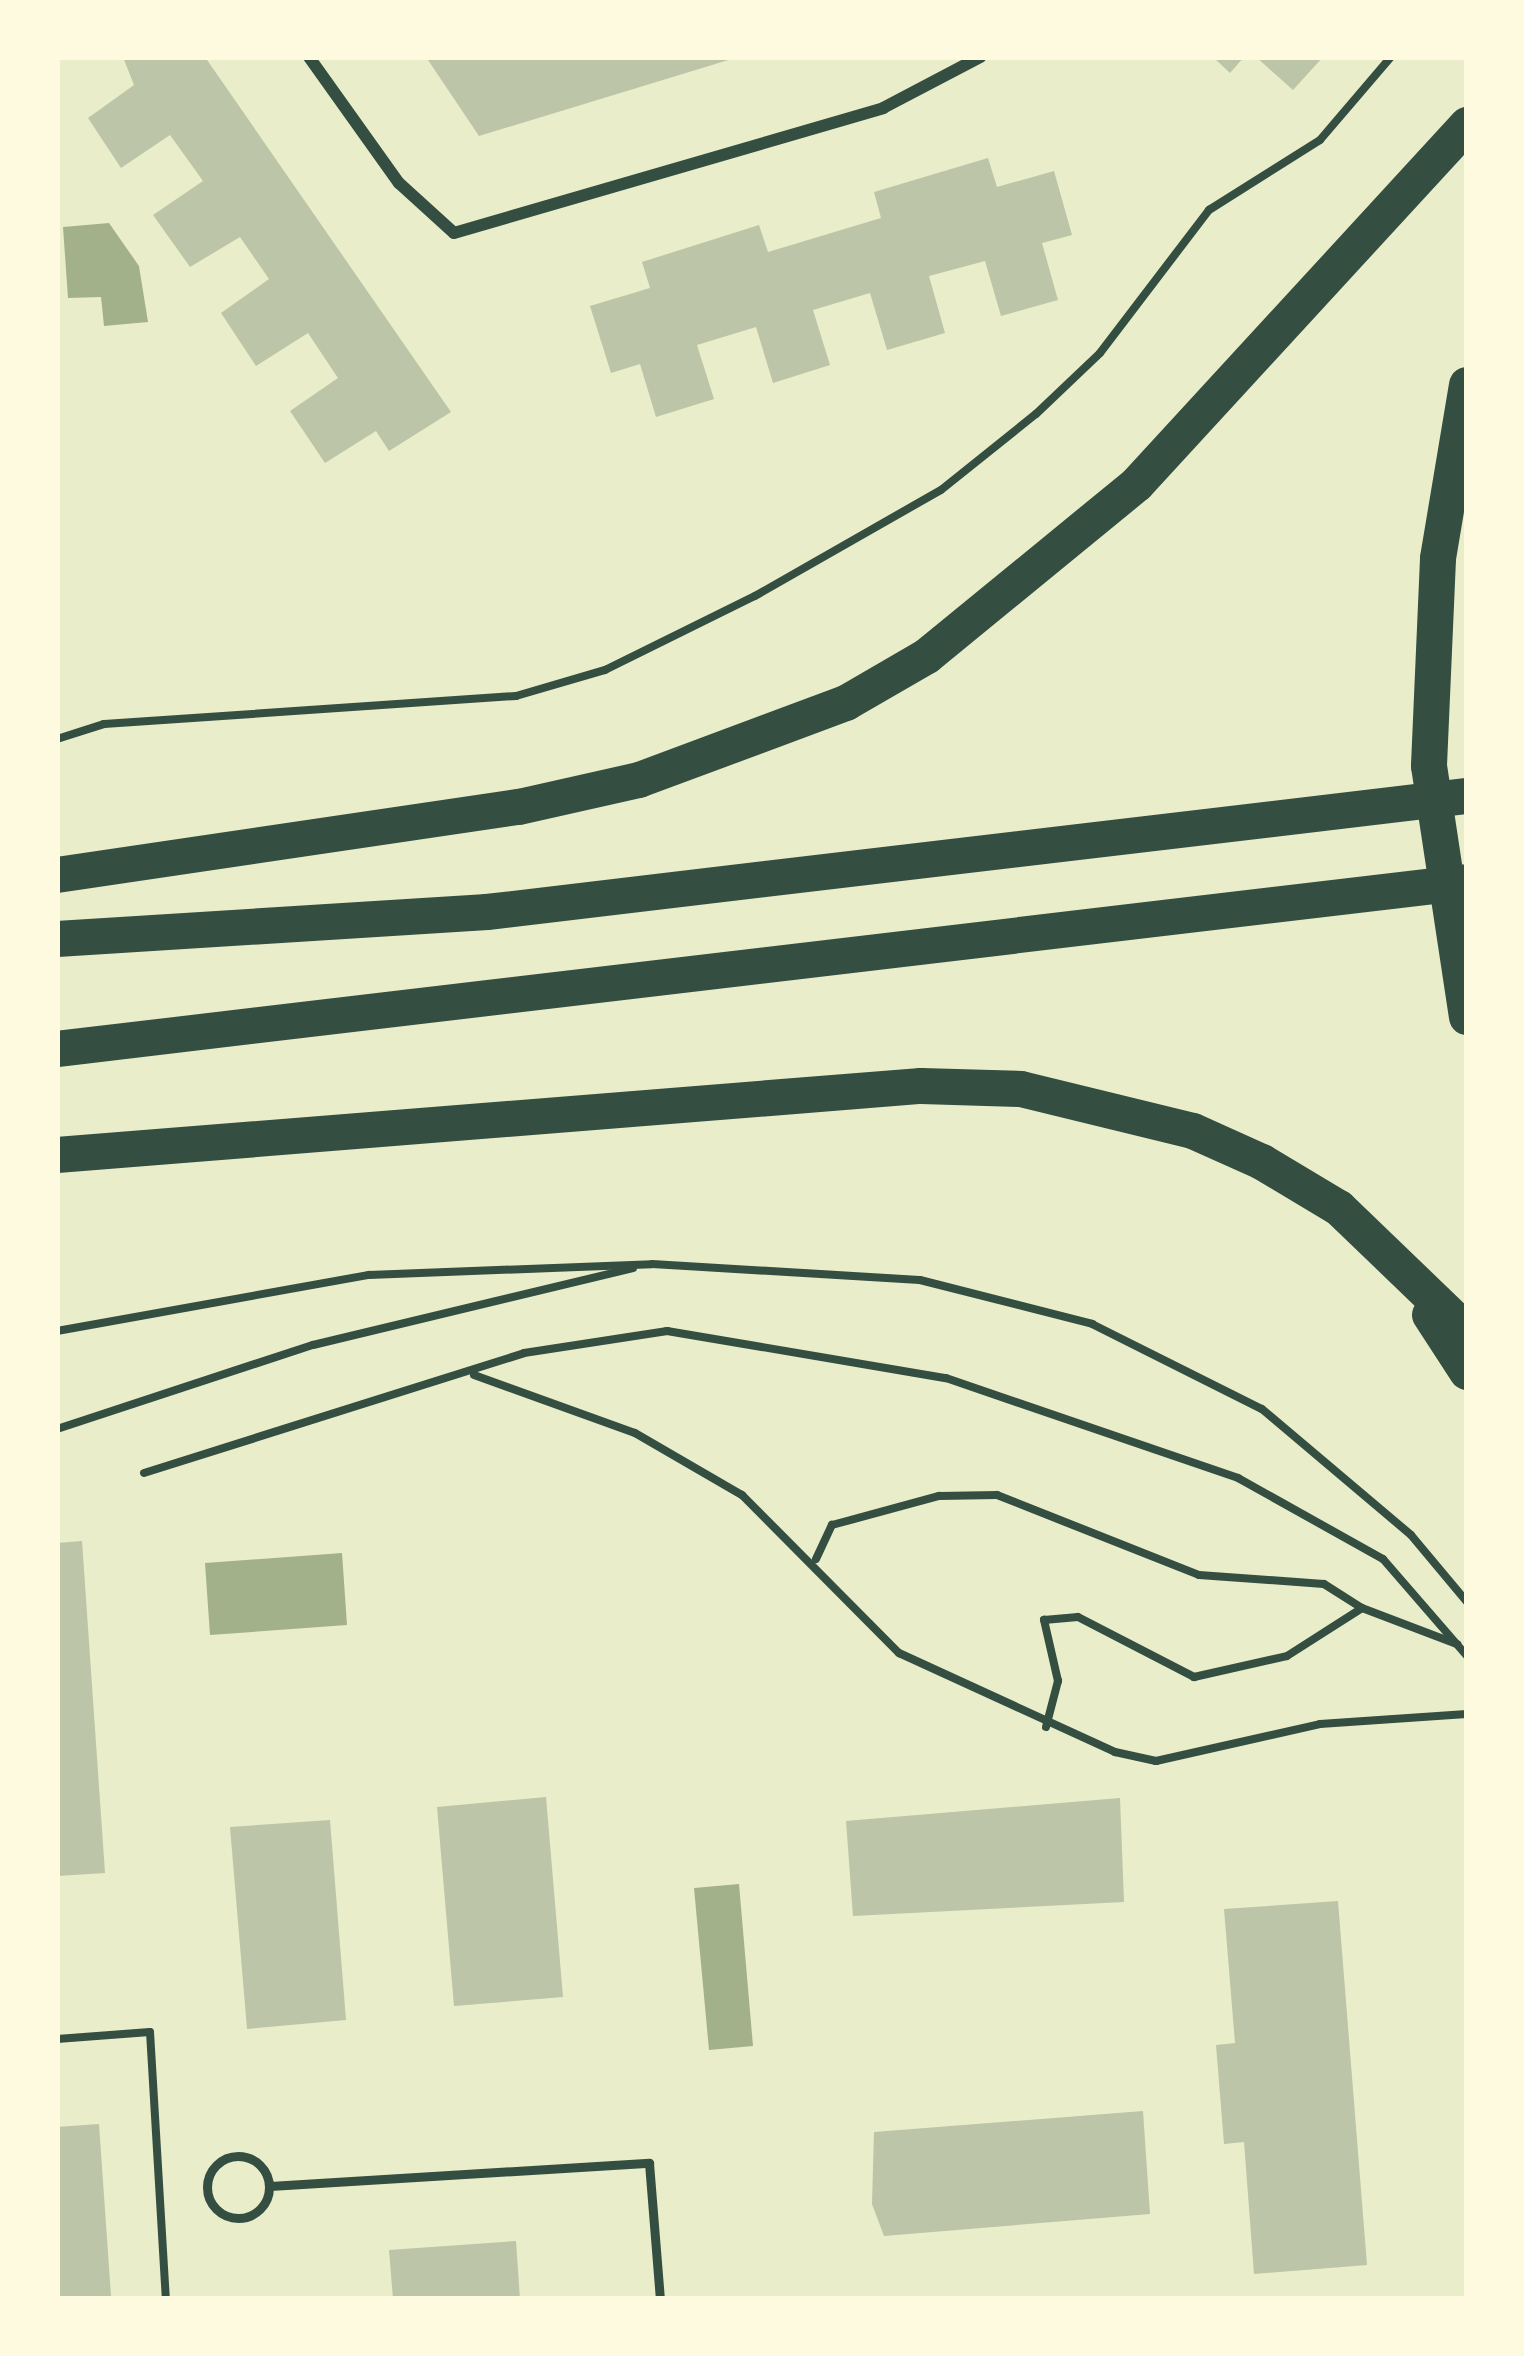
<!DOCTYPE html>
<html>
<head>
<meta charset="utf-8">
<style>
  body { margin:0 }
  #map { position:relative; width:1524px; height:2356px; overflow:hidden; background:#e9edc9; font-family:Mulish,sans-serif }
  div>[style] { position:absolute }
  .water>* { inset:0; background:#a3b18a }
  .building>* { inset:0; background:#bcc5a7 }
  .path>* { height:8px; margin:-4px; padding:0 4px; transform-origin:4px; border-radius:4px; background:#344e41 }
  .service>* { height:9px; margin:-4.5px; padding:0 4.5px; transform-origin:4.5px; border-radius:4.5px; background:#344e41 }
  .service>.ring { margin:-4.5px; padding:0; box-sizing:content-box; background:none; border:9px solid #344e41; border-radius:50% }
  .minor>* { height:12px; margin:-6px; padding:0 6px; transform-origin:6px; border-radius:6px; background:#344e41 }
  .motorway>* { height:36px; margin:-18px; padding:0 18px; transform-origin:18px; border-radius:18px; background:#344e41 }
  span { translate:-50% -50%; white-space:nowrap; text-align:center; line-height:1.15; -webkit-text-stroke:10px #fefae0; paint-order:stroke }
  .frame { position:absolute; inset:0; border:60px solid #fefae0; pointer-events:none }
</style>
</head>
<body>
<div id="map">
  <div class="water">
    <i style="clip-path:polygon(109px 223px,139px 266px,148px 322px,104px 326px,101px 297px,68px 298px,63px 227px)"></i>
    <i style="clip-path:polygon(342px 1553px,347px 1625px,210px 1635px,205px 1563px)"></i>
    <i style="clip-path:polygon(739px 1884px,753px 2046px,709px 2050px,694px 1888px)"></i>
  </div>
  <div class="building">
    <i style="clip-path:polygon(123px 57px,205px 57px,451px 412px,389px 451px,376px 431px,325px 463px,290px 411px,338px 378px,308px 333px,256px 366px,221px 313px,269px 279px,240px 237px,190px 267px,153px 215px,203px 181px,170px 135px,121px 168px,88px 118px,134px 85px)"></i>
    <i style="clip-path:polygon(426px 57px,735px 57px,735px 58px,479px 136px)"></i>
    <i style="clip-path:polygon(1213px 57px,1244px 57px,1230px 73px)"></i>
    <i style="clip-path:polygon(1256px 57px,1323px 57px,1293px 90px)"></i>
    <i style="clip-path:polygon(988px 158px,997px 187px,1054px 171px,1072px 235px,1042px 243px,1058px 300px,1001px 316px,985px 261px,929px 276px,945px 333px,887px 350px,870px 293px,813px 310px,830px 365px,773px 383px,756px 327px,697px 345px,714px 399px,656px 417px,640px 364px,611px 373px,590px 306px,650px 288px,642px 262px,759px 225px,768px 252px,881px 218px,874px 192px)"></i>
    <i style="clip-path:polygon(82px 1541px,105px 1873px,57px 1876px,57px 1543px)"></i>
    <i style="clip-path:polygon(546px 1797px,563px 1997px,454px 2006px,437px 1807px)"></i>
    <i style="clip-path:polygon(1120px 1798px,1124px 1902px,853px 1916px,846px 1821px)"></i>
    <i style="clip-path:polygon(330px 1820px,346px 2020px,247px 2029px,230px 1827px)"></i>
    <i style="clip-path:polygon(1338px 1901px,1367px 2265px,1254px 2274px,1244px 2142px,1224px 2144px,1216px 2045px,1235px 2043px,1224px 1909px)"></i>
    <i style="clip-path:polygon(1143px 2111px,1150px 2214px,884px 2236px,872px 2204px,874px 2132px)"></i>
    <i style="clip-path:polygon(99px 2124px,111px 2296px,57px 2299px,57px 2127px)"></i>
    <i style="clip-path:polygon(516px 2241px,520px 2299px,393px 2299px,389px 2250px)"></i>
  </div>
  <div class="path">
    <i style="left:57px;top:739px;width:49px;rotate:-17.7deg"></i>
    <i style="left:104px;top:724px;width:413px;rotate:-3.9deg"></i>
    <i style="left:516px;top:696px;width:93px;rotate:-16.3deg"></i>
    <i style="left:605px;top:670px;width:167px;rotate:-26.3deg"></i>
    <i style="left:755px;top:596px;width:214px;rotate:-29.7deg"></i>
    <i style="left:941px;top:490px;width:122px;rotate:-38.7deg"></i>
    <i style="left:1036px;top:414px;width:88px;rotate:-43.6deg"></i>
    <i style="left:1100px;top:353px;width:180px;rotate:-52.7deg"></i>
    <i style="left:1209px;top:210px;width:131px;rotate:-32.2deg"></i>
    <i style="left:1320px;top:140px;width:109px;rotate:-49.5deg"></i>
    <i style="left:57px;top:1331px;width:317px;rotate:-10.2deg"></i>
    <i style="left:369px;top:1275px;width:283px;rotate:-2.2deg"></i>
    <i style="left:652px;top:1264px;width:268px;rotate:3.4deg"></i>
    <i style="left:920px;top:1280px;width:178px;rotate:14.3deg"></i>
    <i style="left:1092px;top:1324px;width:190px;rotate:26.6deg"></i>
    <i style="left:1262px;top:1409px;width:195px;rotate:40.2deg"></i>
    <i style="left:1411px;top:1535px;width:87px;rotate:50.1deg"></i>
    <i style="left:474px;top:1375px;width:171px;rotate:19.8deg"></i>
    <i style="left:635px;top:1433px;width:124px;rotate:30.1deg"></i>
    <i style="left:742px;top:1495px;width:223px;rotate:45.2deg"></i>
    <i style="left:899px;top:1653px;width:238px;rotate:24.6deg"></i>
    <i style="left:1115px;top:1752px;width:42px;rotate:12.4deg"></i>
    <i style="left:1156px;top:1761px;width:168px;rotate:-12.7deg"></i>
    <i style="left:1320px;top:1724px;width:147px;rotate:-3.9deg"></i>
    <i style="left:57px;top:1429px;width:269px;rotate:-18.2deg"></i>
    <i style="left:313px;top:1345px;width:329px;rotate:-13.5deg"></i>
    <i style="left:144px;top:1473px;width:398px;rotate:-17.5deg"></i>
    <i style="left:524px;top:1353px;width:145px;rotate:-8.7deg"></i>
    <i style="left:667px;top:1331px;width:283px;rotate:9.6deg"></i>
    <i style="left:946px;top:1378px;width:309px;rotate:18.9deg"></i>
    <i style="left:1238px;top:1478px;width:166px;rotate:29.2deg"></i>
    <i style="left:1383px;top:1559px;width:128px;rotate:49.1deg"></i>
    <i style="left:816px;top:1559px;width:38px;rotate:-65deg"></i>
    <i style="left:832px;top:1525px;width:111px;rotate:-15.2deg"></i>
    <i style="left:939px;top:1496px;width:58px;rotate:-1deg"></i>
    <i style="left:997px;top:1495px;width:217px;rotate:21.6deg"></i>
    <i style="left:1199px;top:1575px;width:125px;rotate:4.1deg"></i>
    <i style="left:1324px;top:1584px;width:45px;rotate:32.3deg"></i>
    <i style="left:1046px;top:1727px;width:48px;rotate:-75.4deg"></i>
    <i style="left:1058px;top:1681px;width:63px;rotate:-102.9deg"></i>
    <i style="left:1044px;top:1620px;width:34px;rotate:-5deg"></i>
    <i style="left:1078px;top:1617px;width:131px;rotate:27.3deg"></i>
    <i style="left:1194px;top:1677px;width:95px;rotate:-12.7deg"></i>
    <i style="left:1287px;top:1656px;width:89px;rotate:-32.6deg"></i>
    <i style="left:1362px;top:1608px;width:102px;rotate:20.8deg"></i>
    <i style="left:57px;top:2039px;width:93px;rotate:-4.3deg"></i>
    <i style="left:150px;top:2032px;width:267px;rotate:86.6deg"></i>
  </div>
  <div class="service">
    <i class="ring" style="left:207px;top:2156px;width:53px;height:53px"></i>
    <i style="left:270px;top:2186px;width:380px;rotate:-3.5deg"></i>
    <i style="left:649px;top:2163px;width:136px;rotate:85.4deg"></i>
  </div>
  <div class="minor">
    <i style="left:309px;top:57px;width:155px;rotate:54.5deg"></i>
    <i style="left:399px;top:183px;width:74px;rotate:42.3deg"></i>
    <i style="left:454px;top:233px;width:447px;rotate:-16.2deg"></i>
    <i style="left:883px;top:108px;width:110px;rotate:-27.7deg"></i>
  </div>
  <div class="motorway">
    <i style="left:1467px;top:385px;width:176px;rotate:99.5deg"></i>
    <i style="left:1438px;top:559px;width:207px;rotate:92.5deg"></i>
    <i style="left:1429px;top:766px;width:254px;rotate:81.4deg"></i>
    <i style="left:57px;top:875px;width:467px;rotate:-8.4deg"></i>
    <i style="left:519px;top:807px;width:123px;rotate:-12.7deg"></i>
    <i style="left:639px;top:780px;width:221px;rotate:-20.4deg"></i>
    <i style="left:846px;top:703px;width:94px;rotate:-30.1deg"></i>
    <i style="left:927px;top:656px;width:271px;rotate:-39.3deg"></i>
    <i style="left:1137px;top:484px;width:488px;rotate:-47.4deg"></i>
    <i style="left:57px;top:939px;width:431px;rotate:-3.6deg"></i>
    <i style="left:487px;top:912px;width:987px;rotate:-6.75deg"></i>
    <i style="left:57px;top:1049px;width:1420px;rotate:-6.75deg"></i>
    <i style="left:57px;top:1155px;width:867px;rotate:-4.57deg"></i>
    <i style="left:921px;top:1086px;width:100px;rotate:1.7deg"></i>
    <i style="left:1021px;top:1089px;width:177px;rotate:13.7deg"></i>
    <i style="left:1193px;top:1131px;width:76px;rotate:24.2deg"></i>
    <i style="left:1262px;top:1162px;width:90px;rotate:30.9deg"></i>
    <i style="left:1339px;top:1208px;width:178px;rotate:43.9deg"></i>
    <i style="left:1430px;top:1315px;width:68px;rotate:57deg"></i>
  </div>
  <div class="frame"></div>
</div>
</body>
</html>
